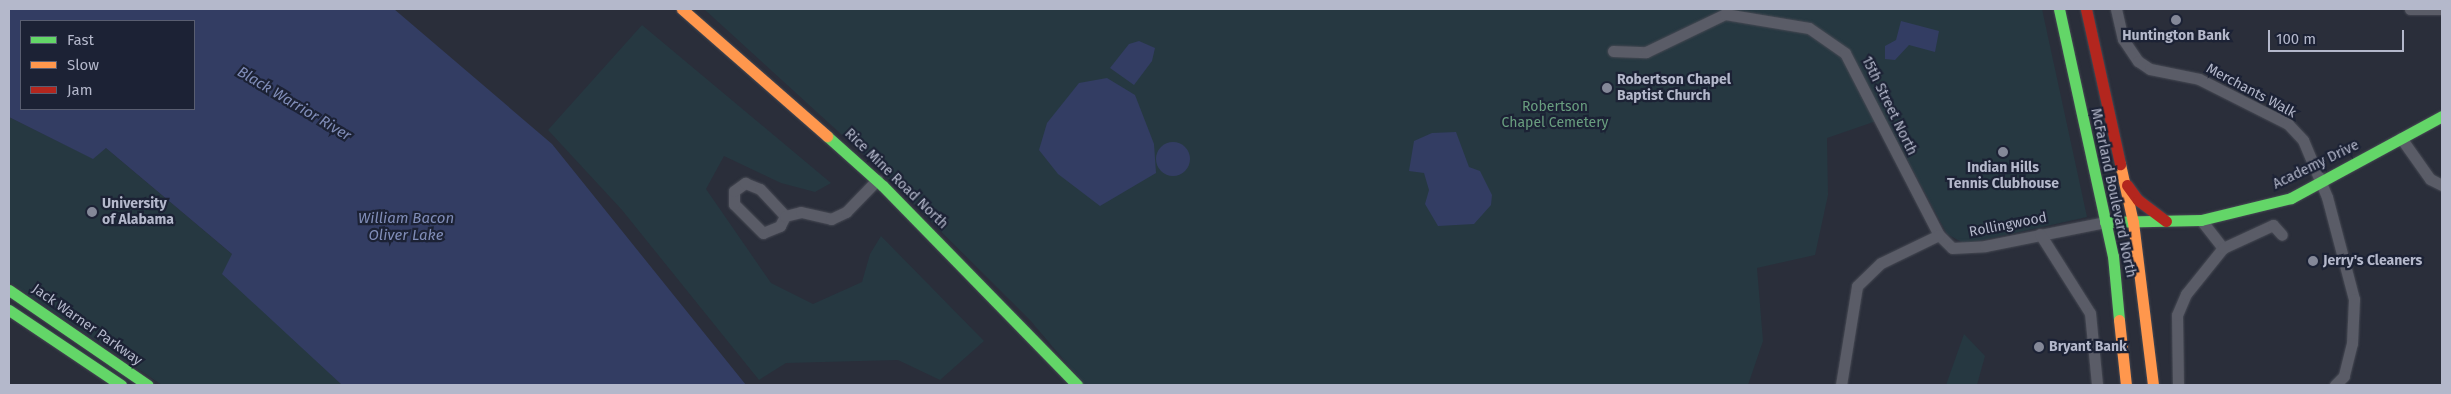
<!DOCTYPE html>
<html>
<head>
<meta charset="utf-8">
<style>
  body { margin:0 }
  #map { position:relative; width:2451px; height:394px; overflow:hidden; background:#2a2e3a; font-family:"Fira Sans",sans-serif }
  div>[style] { position:absolute }
  .green>* { inset:0; background:#263841 }
  .water>* { inset:0; background:#333d63 }
  .round { border-radius:50% }
  .roads { filter:drop-shadow(0 0 1px #464953) drop-shadow(0 0 1px #464953) }
  .street>* { height:11px; margin:-5.5px; padding:0 5.5px; transform-origin:5.5px; border-radius:5.5px; background:#5a5c67 }
  .fast>* { height:11px; margin:-5.5px; padding:0 5.5px; transform-origin:5.5px; border-radius:5.5px; background:#63d668 }
  .slow>* { height:11px; margin:-5.5px; padding:0 5.5px; transform-origin:5.5px; border-radius:5.5px; background:#ff974d }
  .jam>* { height:11px; margin:-5.5px; padding:0 5.5px; transform-origin:5.5px; border-radius:5.5px; background:#b3261e }
  .dots>* { width:14px; height:14px; translate:-50% -50%; box-sizing:border-box; border:2px solid #1c2235; border-radius:50% }
  span { translate:-50% -50%; white-space:nowrap; text-align:center; line-height:1.15; -webkit-text-stroke:4.5px #1c2235; paint-order:stroke }
  .poi-label { font-size:14px; color:#b4b8cb; font-weight:700 }
  .left { translate:0 -50%; text-align:left }
  .street-label { font-size:14px; color:#b4b8cb }
  .park-label { font-size:14px; color:#699e7f }
  .water-label { font-size:15px; color:#808db8; font-style:italic }
  .frame { position:absolute; inset:0; border:10px solid #b4b8cb; pointer-events:none }
  .legend { position:absolute; left:20px; top:20px; width:175px; height:90px; box-sizing:border-box; background:#1c2235; border:1px solid #595e71; margin:0; padding:6px 9px; list-style:none; font-size:15px; color:#b4b8cb }
  .legend li { display:flex; align-items:center; gap:10px; height:25px }
  .legend b { width:25px; border:1px solid #595e71 }
  .scale { position:absolute; left:2268px; top:30px; width:136px; height:22px; box-sizing:border-box; border:2px solid #b4b8cb; border-top:0; padding-left:6px; font-size:15px; line-height:18px; white-space:nowrap; color:#b4b8cb; -webkit-text-stroke:4px #1c2235; paint-order:stroke }
</style>
</head>
<body>
<div id="map">
  <div class="green">
    <i style="clip-path:polygon(704px 9px,2042px 9px,2087px 217px,1965px 244px,1947px 234px,1885px 118px,1827px 138px,1828px 195px,1815px 255px,1757px 268px,1763px 341px,1748px 385px,1085px 385px,1030px 320px,864px 155px)"></i>
    <i style="clip-path:polygon(642px 25px,831px 183px,815px 192px,781px 183px,724px 156px,706px 189px,771px 283px,813px 304px,862px 282px,870px 254px,881px 236px,984px 341px,940px 380px,898px 360px,786px 363px,759px 380px,622px 210px,548px 130px)"></i>
    <i style="clip-path:polygon(9px 117px,92px 158px,106px 148px,232px 254px,306px 350px,342px 385px,162px 385px,9px 282px)"></i>
    <i style="clip-path:polygon(1964px 334px,1985px 356px,1977px 385px,1946px 385px)"></i>
  </div>
  <div class="water">
    <i style="clip-path:polygon(evenodd,9px 9px,394px 9px,552px 144px,746px 385px,342px 385px,222px 274px,232px 254px,106px 148px,93px 159px,9px 117px,9px 9px,194px 21px,194px 109px,21px 109px,21px 21px,194px 21px)"></i>
    <i style="clip-path:polygon(1901px 21px,1939px 31px,1935px 52px,1909px 45px,1895px 60px,1885px 59px,1885px 46px,1896px 40px)"></i>
    <i style="clip-path:polygon(1139px 41px,1155px 48px,1152px 61px,1134px 85px,1110px 68px,1129px 44px)"></i>
    <i style="clip-path:polygon(1107px 78px,1135px 95px,1154px 144px,1156px 173px,1100px 206px,1058px 174px,1039px 150px,1047px 123px,1079px 83px)"></i>
    <i style="clip-path:polygon(1456px 132px,1469px 167px,1480px 171px,1492px 195px,1491px 205px,1474px 224px,1438px 226px,1425px 204px,1429px 190px,1424px 173px,1409px 171px,1414px 141px,1432px 133px)"></i>
    <i class="round" style="left:1156px;top:142px;width:34px;height:34px"></i>
  </div>
  <div class="roads">
    <div class="street">
      <i style="left:2116px;top:9px;width:31px;rotate:77deg"></i>
      <i style="left:2123px;top:39px;width:27px;rotate:56deg"></i>
      <i style="left:2138px;top:61px;width:14px;rotate:34deg"></i>
      <i style="left:2150px;top:69px;width:50px;rotate:11.5deg"></i>
      <i style="left:2199px;top:79px;width:100px;rotate:26.8deg"></i>
      <i style="left:2288px;top:124px;width:22px;rotate:47deg"></i>
      <i style="left:2303px;top:140px;width:62px;rotate:67.2deg"></i>
      <i style="left:2327px;top:197px;width:106px;rotate:75.2deg"></i>
      <i style="left:2354px;top:299px;width:44px;rotate:92.6deg"></i>
      <i style="left:2352px;top:343px;width:34px;rotate:104deg"></i>
      <i style="left:2344px;top:376px;width:13px;rotate:135deg"></i>
      <i style="left:2410px;top:9px;width:32px"></i>
      <i style="left:1613px;top:51px;width:33px;rotate:2deg"></i>
      <i style="left:1646px;top:52px;width:88px;rotate:-25.7deg"></i>
      <i style="left:1725px;top:14px;width:85px;rotate:9.5deg"></i>
      <i style="left:1809px;top:28px;width:44px;rotate:34.8deg"></i>
      <i style="left:1845px;top:53px;width:205px;rotate:62.7deg"></i>
      <i style="left:1939px;top:235px;width:18px;rotate:45deg"></i>
      <i style="left:1952px;top:248px;width:33px;rotate:-3deg"></i>
      <i style="left:1985px;top:246px;width:122px;rotate:-11.3deg"></i>
      <i style="left:2401px;top:138px;width:50px;rotate:54.7deg"></i>
      <i style="left:2430px;top:179px;width:13px;rotate:27deg"></i>
      <i style="left:785px;top:216px;width:11px;rotate:117deg"></i>
      <i style="left:780px;top:226px;width:18px;rotate:158deg"></i>
      <i style="left:763px;top:233px;width:41px;rotate:-135deg"></i>
      <i style="left:734px;top:204px;width:13px;rotate:-90deg"></i>
      <i style="left:734px;top:191px;width:14px;rotate:-36deg"></i>
      <i style="left:745px;top:183px;width:16px;rotate:22deg"></i>
      <i style="left:760px;top:189px;width:37px;rotate:47deg"></i>
      <i style="left:785px;top:216px;width:16px;rotate:-14deg"></i>
      <i style="left:801px;top:212px;width:31px;rotate:13deg"></i>
      <i style="left:831px;top:219px;width:17px;rotate:-25deg"></i>
      <i style="left:846px;top:212px;width:45px;rotate:-45.9deg"></i>
      <i style="left:2201px;top:220px;width:36px;rotate:52deg"></i>
      <i style="left:2040px;top:234px;width:93px;rotate:57.7deg"></i>
      <i style="left:2090px;top:313px;width:72px;rotate:84.4deg"></i>
      <i style="left:1841px;top:385px;width:100px;rotate:-80.8deg"></i>
      <i style="left:1857px;top:286px;width:33px;rotate:-44deg"></i>
      <i style="left:1881px;top:263px;width:64px;rotate:-25.8deg"></i>
      <i style="left:2178px;top:385px;width:70px;rotate:-90.8deg"></i>
      <i style="left:2177px;top:315px;width:23px;rotate:-67deg"></i>
      <i style="left:2186px;top:294px;width:59px;rotate:-51.2deg"></i>
      <i style="left:2223px;top:248px;width:55px;rotate:-24.7deg"></i>
      <i style="left:2273px;top:225px;width:13px;rotate:48deg"></i>
    </div>
    <div class="fast">
      <i style="left:2059px;top:9px;width:253px;rotate:77.7deg"></i>
      <i style="left:2113px;top:256px;width:64px;rotate:84.6deg"></i>
      <i style="left:827px;top:136px;width:75px;rotate:41.8deg"></i>
      <i style="left:883px;top:186px;width:278px;rotate:45.7deg"></i>
      <i style="left:2105px;top:222px;width:96px;rotate:-1.2deg"></i>
      <i style="left:2201px;top:220px;width:93px;rotate:-13.7deg"></i>
      <i style="left:2291px;top:198px;width:172px;rotate:-28.5deg"></i>
      <i style="left:9px;top:290px;width:168px;rotate:34.4deg"></i>
      <i style="left:9px;top:310px;width:135px;rotate:33.8deg"></i>
    </div>
    <div class="slow">
      <i style="left:682px;top:9px;width:193px;rotate:41.2deg"></i>
      <i style="left:2120px;top:164px;width:59px;rotate:77.4deg"></i>
      <i style="left:2133px;top:222px;width:164px;rotate:83deg"></i>
      <i style="left:2119px;top:320px;width:65px;rotate:83.9deg"></i>
    </div>
    <div class="jam">
      <i style="left:2086px;top:9px;width:159px;rotate:77.6deg"></i>
      <i style="left:2127px;top:185px;width:19px;rotate:54deg"></i>
      <i style="left:2138px;top:200px;width:35px;rotate:37deg"></i>
    </div>
  </div>
  <div class="dots">
    <i style="left:2176px;top:20px;background:#848898"></i>
    <i style="left:1607px;top:88px;background:#848898"></i>
    <i style="left:2003px;top:152px;background:#848898"></i>
    <i style="left:92px;top:212px;background:#848898"></i>
    <i style="left:2313px;top:261px;background:#848898"></i>
    <i style="left:2039px;top:347px;background:#848898"></i>
  </div>
  <div class="poi-label">
    <span style="left:2176px;top:36px">Huntington Bank</span>
    <span class="left" style="left:1617px;top:88px">Robertson Chapel<br>Baptist Church</span>
    <span style="left:2003px;top:176px">Indian Hills<br>Tennis Clubhouse</span>
    <span class="left" style="left:102px;top:212px">University<br>of Alabama</span>
    <span class="left" style="left:2323px;top:261px">Jerry's Cleaners</span>
    <span class="left" style="left:2049px;top:347px">Bryant Bank</span>
  </div>
  <div class="street-label">
    <span style="left:2251px;top:91px;rotate:28deg">Merchants Walk</span>
    <span style="left:1889px;top:106px;rotate:64deg">15th Street North</span>
    <span style="left:2316px;top:165px;rotate:-26deg">Academy Drive</span>
    <span style="left:896px;top:179px;rotate:44deg">Rice Mine Road North</span>
    <span style="left:2113px;top:193px;rotate:78deg">McFarland Boulevard North</span>
    <span style="left:2008px;top:225px;rotate:-11deg">Rollingwood</span>
    <span style="left:87px;top:325px;rotate:35deg">Jack Warner Parkway</span>
  </div>
  <div class="park-label">
    <span style="left:1555px;top:115px">Robertson<br>Chapel Cemetery</span>
  </div>
  <div class="water-label">
    <span style="left:294px;top:104px;rotate:31deg">Black Warrior River</span>
    <span style="left:406px;top:227px">William Bacon<br>Oliver Lake</span>
  </div>
  <div class="frame"></div>
  <ul class="legend">
  <li><b style="height:6px;background:#63d668"></b>Fast</li>
  <li><b style="height:6px;background:#ff974d"></b>Slow</li>
  <li><b style="height:6px;background:#b3261e"></b>Jam</li>
  </ul>
  <div class="scale">100 m</div>
</div>
</body>
</html>
